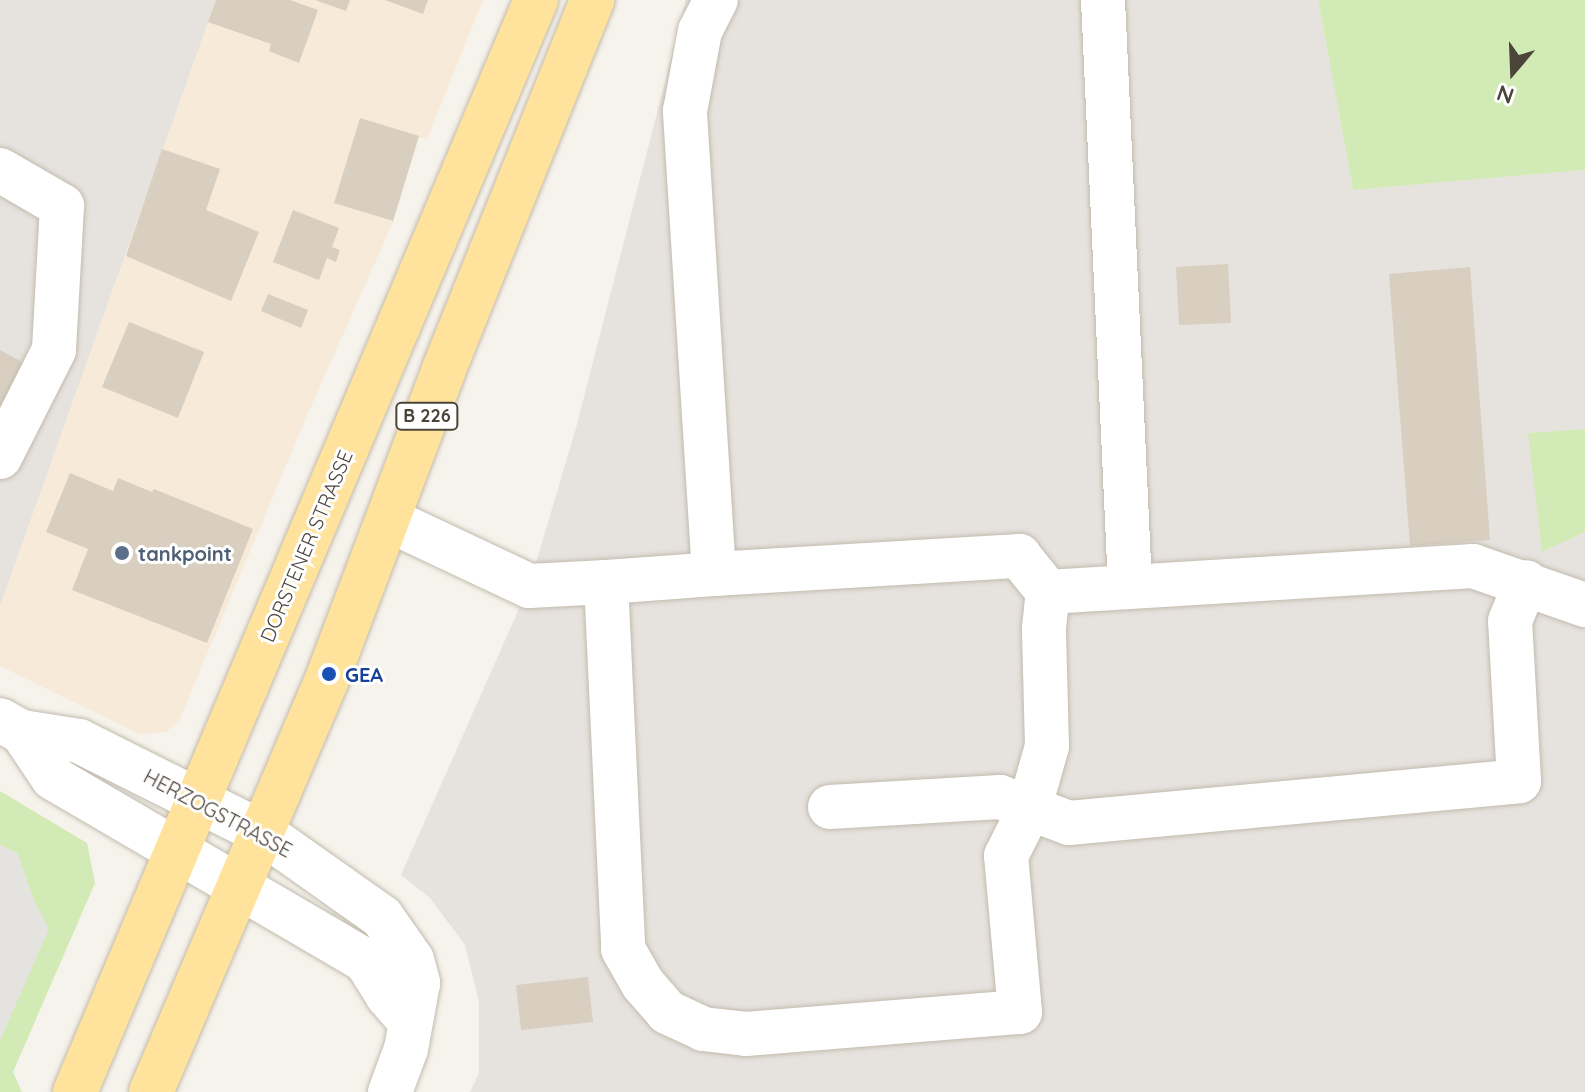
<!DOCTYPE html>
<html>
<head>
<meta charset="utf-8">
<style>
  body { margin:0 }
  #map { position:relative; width:1585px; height:1092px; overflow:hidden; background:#f6f3ec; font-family:Quicksand,sans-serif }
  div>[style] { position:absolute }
  .commercial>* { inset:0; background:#f7ead8 }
  .industrial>* { inset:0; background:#e6e2dd }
  .green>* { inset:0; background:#d2eab5 }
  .parking>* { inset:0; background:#e5e3e0 }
  .building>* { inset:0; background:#d8cfc1 }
  .roads { filter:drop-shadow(0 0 2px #c2bbae) drop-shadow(0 0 2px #c2bbae) }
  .minor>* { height:44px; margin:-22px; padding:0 22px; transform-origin:22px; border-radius:22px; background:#fff }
  .major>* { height:44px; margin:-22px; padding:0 22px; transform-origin:22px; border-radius:22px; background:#ffe39c }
  .dots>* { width:22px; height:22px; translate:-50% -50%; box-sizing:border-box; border:4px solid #fff; border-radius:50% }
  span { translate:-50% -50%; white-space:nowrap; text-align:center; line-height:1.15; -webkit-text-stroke:6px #fff; paint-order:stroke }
  .shield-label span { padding:2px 6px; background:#fff; border:2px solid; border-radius:6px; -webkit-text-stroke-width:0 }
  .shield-label { font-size:18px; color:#4b4439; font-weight:700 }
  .street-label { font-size:20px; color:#4b4439 }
  .service-label { font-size:20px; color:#4e5e75; font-weight:700 }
  .left { translate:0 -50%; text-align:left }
  .transit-label { font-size:20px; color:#164399; font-weight:700 }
  .north { position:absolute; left:1473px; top:32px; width:80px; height:80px; -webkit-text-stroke:6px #fff; paint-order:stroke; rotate:199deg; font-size:22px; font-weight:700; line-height:32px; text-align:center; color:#4b4439 }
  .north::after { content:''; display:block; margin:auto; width:28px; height:36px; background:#4b4439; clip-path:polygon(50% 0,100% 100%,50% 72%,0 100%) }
</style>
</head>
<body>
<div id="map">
  <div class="commercial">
    <i style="clip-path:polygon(216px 0,483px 0,427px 139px,419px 137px,393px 222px,305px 420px,179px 721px,166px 732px,139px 734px,0 666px,0 606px)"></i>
  </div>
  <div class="industrial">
    <i style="clip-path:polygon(0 0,216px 0,0 606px)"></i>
    <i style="clip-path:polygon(686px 0,1318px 0,1353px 190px,1585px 170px,1585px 429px,1529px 433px,1542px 552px,1585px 532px,1585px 1092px,470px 1092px,479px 1073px,479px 1002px,465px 945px,430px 898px,401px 875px,529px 586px,576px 428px)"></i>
  </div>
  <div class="green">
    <i style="clip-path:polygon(1318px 0,1585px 0,1585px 170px,1353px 190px)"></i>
    <i style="clip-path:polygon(1585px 429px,1585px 532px,1542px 552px,1528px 433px)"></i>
    <i style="clip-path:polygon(0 791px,87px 843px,95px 883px,13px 1072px,22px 1092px,0 1092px,0 1040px,48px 929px,34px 901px,17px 853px,0 845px)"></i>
  </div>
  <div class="parking">
    <i style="clip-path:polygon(0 845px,17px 853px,34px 901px,49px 929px,0 1040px)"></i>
  </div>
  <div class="building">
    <i style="clip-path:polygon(216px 0,290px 0,318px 10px,299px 63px,269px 51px,271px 44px,208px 22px)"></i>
    <i style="clip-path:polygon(315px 0,350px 0,346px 11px)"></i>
    <i style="clip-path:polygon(385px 0,428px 0,423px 14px)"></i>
    <i style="clip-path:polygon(360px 118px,419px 136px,393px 221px,334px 203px)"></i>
    <i style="clip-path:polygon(162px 149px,220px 169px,206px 210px,259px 232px,231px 301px,126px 256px)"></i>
    <i style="clip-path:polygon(293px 210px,339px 228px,332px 247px,340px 250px,336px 262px,327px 258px,319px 280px,273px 262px)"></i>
    <i style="clip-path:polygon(1228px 264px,1231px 323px,1179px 325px,1176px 267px)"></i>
    <i style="clip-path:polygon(1470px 267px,1490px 540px,1410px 546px,1389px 274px)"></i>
    <i style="clip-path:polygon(268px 294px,308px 310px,301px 328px,261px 311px)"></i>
    <i style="clip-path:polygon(129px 322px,204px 352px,178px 418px,102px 387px)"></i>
    <i style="clip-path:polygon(0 350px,28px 365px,0 417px)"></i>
    <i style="clip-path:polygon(70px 473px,113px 491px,118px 478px,152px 492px,154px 489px,253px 529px,207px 643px,72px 590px,88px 549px,46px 532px)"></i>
    <i style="clip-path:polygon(588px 977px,593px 1022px,521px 1030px,516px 985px)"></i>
  </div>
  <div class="roads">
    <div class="minor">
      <i style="left:1103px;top:0;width:586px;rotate:87.36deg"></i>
      <i style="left:0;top:170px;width:72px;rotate:30.1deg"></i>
      <i style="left:62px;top:206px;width:144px;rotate:93.2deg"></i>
      <i style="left:54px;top:350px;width:120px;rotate:116.8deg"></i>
      <i style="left:389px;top:520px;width:155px;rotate:25.2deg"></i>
      <i style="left:529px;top:586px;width:77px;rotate:-3deg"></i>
      <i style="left:606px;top:582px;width:367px;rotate:87.3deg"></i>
      <i style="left:623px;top:949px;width:40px;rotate:60.3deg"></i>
      <i style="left:643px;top:984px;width:37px;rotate:49deg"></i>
      <i style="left:667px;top:1012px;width:40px;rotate:25deg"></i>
      <i style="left:703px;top:1029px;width:43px;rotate:6.6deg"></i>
      <i style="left:746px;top:1034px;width:275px;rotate:-4.6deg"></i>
      <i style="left:1020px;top:1012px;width:157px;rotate:-95.1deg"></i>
      <i style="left:1006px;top:856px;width:51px;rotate:-63.4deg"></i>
      <i style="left:1029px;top:810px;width:66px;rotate:-74.3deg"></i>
      <i style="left:1047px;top:746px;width:118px;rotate:-91.5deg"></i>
      <i style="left:1044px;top:628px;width:36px;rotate:-84deg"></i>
      <i style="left:1048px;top:592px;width:426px;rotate:-3.5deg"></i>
      <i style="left:1473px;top:566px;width:119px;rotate:19.2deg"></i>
      <i style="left:714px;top:574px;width:306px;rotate:-3.4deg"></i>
      <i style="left:1019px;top:556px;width:46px;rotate:51.1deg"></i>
      <i style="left:606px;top:582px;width:108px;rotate:-4.2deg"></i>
      <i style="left:714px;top:574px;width:464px;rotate:-93.6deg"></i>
      <i style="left:685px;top:111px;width:81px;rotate:-79.4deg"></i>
      <i style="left:700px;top:31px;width:35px;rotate:-63deg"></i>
      <i style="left:0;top:720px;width:25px;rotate:29deg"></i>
      <i style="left:22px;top:732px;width:58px;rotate:9deg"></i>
      <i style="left:79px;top:741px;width:206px;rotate:26.6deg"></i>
      <i style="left:263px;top:833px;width:146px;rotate:35.2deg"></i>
      <i style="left:382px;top:917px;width:52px;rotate:55.1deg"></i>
      <i style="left:412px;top:960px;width:24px;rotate:75deg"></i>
      <i style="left:418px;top:983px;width:67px;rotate:100.3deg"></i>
      <i style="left:406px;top:1049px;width:46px;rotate:110.4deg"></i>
      <i style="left:22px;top:732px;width:55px;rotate:56deg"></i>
      <i style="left:53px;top:778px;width:363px;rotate:30.3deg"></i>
      <i style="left:366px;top:961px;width:40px;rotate:58deg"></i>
      <i style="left:387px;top:995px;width:35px;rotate:49deg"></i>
      <i style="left:830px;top:807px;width:170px;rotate:-3.4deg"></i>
      <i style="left:1000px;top:797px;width:74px;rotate:20.6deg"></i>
      <i style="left:1069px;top:823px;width:452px;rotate:-5.3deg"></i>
      <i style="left:1519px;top:781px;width:160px;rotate:-93.2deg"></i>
      <i style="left:1510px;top:621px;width:42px;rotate:-67.7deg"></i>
    </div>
    <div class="major">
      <i style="left:75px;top:1092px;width:1185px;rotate:-67.11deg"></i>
      <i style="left:151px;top:1092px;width:454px;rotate:-66.9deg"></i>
      <i style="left:329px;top:674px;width:326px;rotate:-69.3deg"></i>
      <i style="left:444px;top:369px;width:398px;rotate:-68.1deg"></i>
    </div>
  </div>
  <div class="dots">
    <i style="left:122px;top:553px;background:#5c6f8a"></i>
    <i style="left:329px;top:674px;background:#1a4fb4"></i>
  </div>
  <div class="shield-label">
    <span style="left:427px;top:416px">B 226</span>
  </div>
  <div class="street-label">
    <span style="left:306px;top:546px;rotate:-67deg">DORSTENER STRASSE</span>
    <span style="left:218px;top:813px;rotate:28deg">HERZOGSTRASSE</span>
  </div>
  <div class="service-label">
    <span class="left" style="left:138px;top:553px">tankpoint</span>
  </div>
  <div class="transit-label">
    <span class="left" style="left:345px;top:674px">GEA</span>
  </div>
  <div class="north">N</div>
</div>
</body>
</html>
